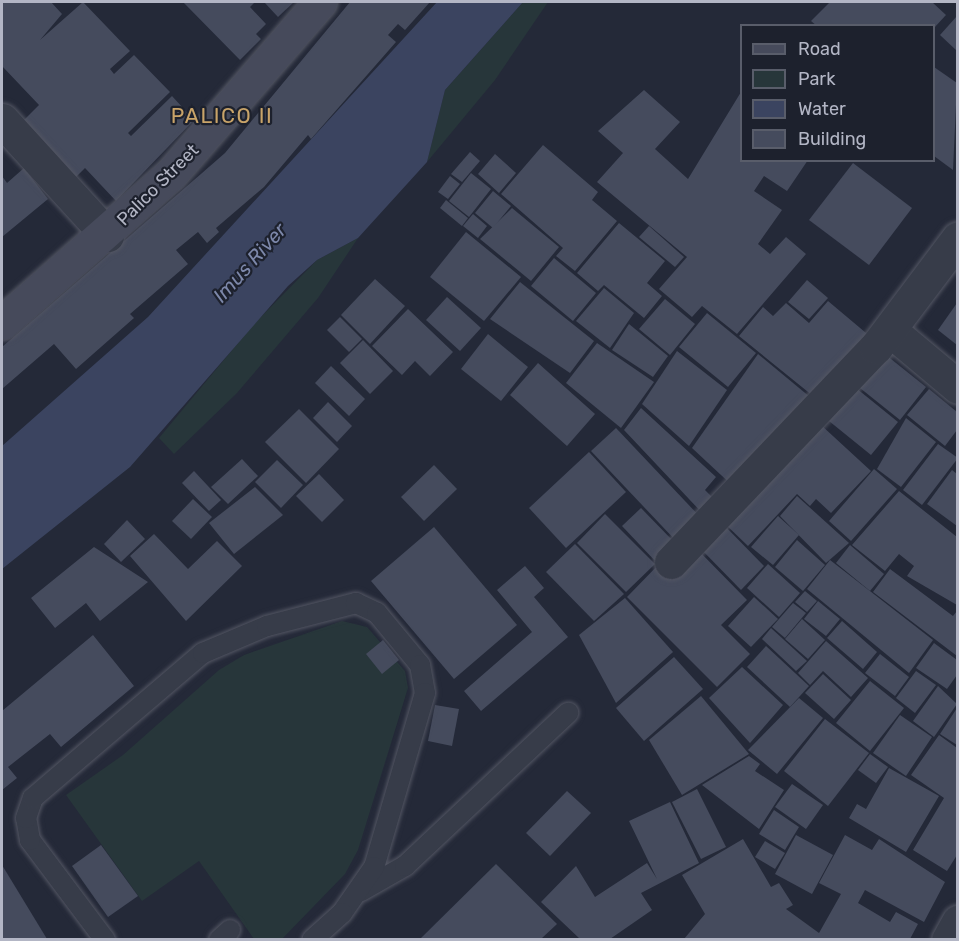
<!DOCTYPE html>
<html>
<head>
<meta charset="utf-8">
<style>
  body { margin:0 }
  #map { position:relative; width:959px; height:941px; overflow:hidden; background:#242938; font-family:Rubik,sans-serif }
  div>[style] { position:absolute }
  .green>* { inset:0; background:#27363a }
  .water>* { inset:0; background:#3b4460 }
  .building>* { inset:0; background:#454b5d }
  .roads { filter:drop-shadow(0 0 2px #535663) drop-shadow(0 0 2px #535663) }
  .lane>* { height:20px; margin:-10px; padding:0 10px; transform-origin:10px; border-radius:10px; background:#373c49 }
  .street>* { height:33px; margin:-16.5px; padding:0 16.5px; transform-origin:16.5px; border-radius:16.5px; background:#373c49 }
  .secondary>* { height:33px; margin:-16.5px; padding:0 16.5px; transform-origin:16.5px; border-radius:16.5px; background:#464a5b }
  span { translate:-50% -50%; white-space:nowrap; text-align:center; line-height:1.15; -webkit-text-stroke:4.5px #1d212d; paint-order:stroke }
  .street-label { font-size:18px; color:#b3b6c5 }
  .water-label { font-size:20px; color:#7d88aa; font-style:italic }
  .quarter-label { font-size:21px; color:#c9a469; letter-spacing:1.5px }
  .frame { position:absolute; inset:0; border:3px solid #b3b6c5; pointer-events:none }
  .legend { position:absolute; left:740px; top:24px; width:195px; height:138px; box-sizing:border-box; background:#1d212d; border:2px solid #595d6a; margin:0; padding:8px 10px; list-style:none; font-size:18px; color:#b3b6c5 }
  .legend li { display:flex; align-items:center; gap:12px; height:30px }
  .legend b { width:30px; border:2px solid #595d6a }
</style>
</head>
<body>
<div id="map">
  <div class="green">
    <i style="clip-path:polygon(523px 2px,548px 2px,495px 80px,427px 162px,445px 90px)"></i>
    <i style="clip-path:polygon(358px 238px,318px 298px,237px 393px,174px 454px,159px 438px,253px 325px,317px 260px)"></i>
    <i style="clip-path:polygon(342px 621px,367px 627px,405px 671px,408px 688px,358px 850px,345px 874px,282px 939px,254px 939px,199px 861px,142px 901px,66px 795px,123px 755px,219px 670px,244px 655px)"></i>
  </div>
  <div class="water">
    <i style="clip-path:polygon(437px 2px,523px 2px,445px 90px,427px 162px,358px 238px,317px 260px,288px 286px,130px 467px,2px 569px,2px 446px,148px 317px)"></i>
  </div>
  <div class="building">
    <i style="clip-path:polygon(2px 2px,51px 2px,62px 14px,40px 40px,83px 2px,130px 51px,110px 69px,114px 74px,134px 55px,170px 92px,128px 133px,131px 136px,172px 96px,194px 120px,116px 201px,85px 168px,70px 183px,17px 127px,39px 105px,2px 66px)"></i>
    <i style="clip-path:polygon(183px 2px,255px 2px,250px 7px,266px 24px,256px 34px,261px 39px,240px 60px)"></i>
    <i style="clip-path:polygon(264px 2px,294px 2px,278px 17px)"></i>
    <i style="clip-path:polygon(350px 2px,430px 2px,405px 30px,398px 24px,388px 35px,396px 42px,311px 139px,308px 135px,264px 187px,216px 228px,219px 232px,207px 243px,198px 232px,176px 250px,188px 264px,130px 314px,134px 318px,76px 369px,54px 344px,2px 389px,2px 347px,225px 153px)"></i>
    <i style="clip-path:polygon(830px 2px,932px 2px,946px 15px,934px 28px,817px 26px,811px 21px)"></i>
    <i style="clip-path:polygon(957px 16px,957px 51px,940px 35px)"></i>
    <i style="clip-path:polygon(934px 67px,957px 83px,953px 170px,934px 156px)"></i>
    <i style="clip-path:polygon(644px 90px,680px 122px,655px 149px,688px 179px,741px 92px,741px 160px,808px 160px,787px 191px,764px 176px,754px 191px,782px 210px,758px 244px,770px 254px,786px 237px,806px 254px,737px 334px,702px 306px,692px 317px,659px 289px,687px 257px,597px 182px,623px 153px,598px 131px)"></i>
    <i style="clip-path:polygon(543px 145px,598px 192px,592px 200px,617px 221px,575px 271px,556px 256px,563px 248px,501px 194px)"></i>
    <i style="clip-path:polygon(470px 152px,480px 161px,462px 182px,451px 174px)"></i>
    <i style="clip-path:polygon(495px 154px,516px 173px,499px 193px,478px 174px)"></i>
    <i style="clip-path:polygon(853px 163px,912px 208px,869px 265px,809px 220px)"></i>
    <i style="clip-path:polygon(24px 168px,48px 199px,2px 237px,2px 176px,7px 183px)"></i>
    <i style="clip-path:polygon(471px 173px,491px 189px,469px 217px,449px 201px)"></i>
    <i style="clip-path:polygon(450px 176px,460px 184px,448px 199px,438px 192px)"></i>
    <i style="clip-path:polygon(493px 191px,511px 206px,493px 228px,475px 213px)"></i>
    <i style="clip-path:polygon(446px 200px,468px 218px,462px 226px,440px 208px)"></i>
    <i style="clip-path:polygon(512px 208px,559px 247px,531px 281px,480px 239px)"></i>
    <i style="clip-path:polygon(473px 214px,487px 226px,478px 238px,463px 226px)"></i>
    <i style="clip-path:polygon(619px 223px,665px 261px,647px 283px,662px 296px,644px 318px,604px 285px,598px 291px,577px 273px)"></i>
    <i style="clip-path:polygon(649px 226px,684px 257px,675px 267px,639px 237px)"></i>
    <i style="clip-path:polygon(466px 232px,521px 277px,484px 321px,430px 277px)"></i>
    <i style="clip-path:polygon(554px 258px,596px 293px,573px 321px,531px 286px)"></i>
    <i style="clip-path:polygon(375px 279px,405px 306px,370px 344px,341px 315px)"></i>
    <i style="clip-path:polygon(807px 280px,828px 298px,809px 319px,788px 302px)"></i>
    <i style="clip-path:polygon(520px 282px,594px 341px,570px 373px,490px 319px)"></i>
    <i style="clip-path:polygon(604px 288px,634px 313px,610px 348px,576px 321px)"></i>
    <i style="clip-path:polygon(447px 297px,481px 328px,460px 351px,426px 320px)"></i>
    <i style="clip-path:polygon(665px 299px,695px 324px,670px 355px,639px 329px)"></i>
    <i style="clip-path:polygon(828px 301px,872px 338px,818px 400px,739px 336px,763px 307px,773px 316px,786px 303px,809px 323px)"></i>
    <i style="clip-path:polygon(957px 303px,957px 345px,938px 330px)"></i>
    <i style="clip-path:polygon(408px 309px,453px 352px,430px 376px,415px 361px,402px 375px,372px 346px)"></i>
    <i style="clip-path:polygon(707px 313px,756px 353px,728px 387px,679px 347px)"></i>
    <i style="clip-path:polygon(340px 317px,362px 339px,349px 352px,327px 330px)"></i>
    <i style="clip-path:polygon(629px 324px,668px 356px,653px 377px,612px 350px)"></i>
    <i style="clip-path:polygon(488px 334px,528px 367px,501px 401px,461px 369px)"></i>
    <i style="clip-path:polygon(363px 340px,393px 371px,370px 394px,340px 363px)"></i>
    <i style="clip-path:polygon(597px 343px,654px 382px,621px 428px,566px 383px)"></i>
    <i style="clip-path:polygon(677px 351px,727px 390px,689px 446px,642px 404px)"></i>
    <i style="clip-path:polygon(881px 351px,926px 387px,900px 420px,855px 384px)"></i>
    <i style="clip-path:polygon(758px 354px,816px 402px,736px 489px,692px 448px)"></i>
    <i style="clip-path:polygon(538px 363px,595px 414px,567px 446px,510px 395px)"></i>
    <i style="clip-path:polygon(331px 366px,365px 399px,349px 416px,315px 383px)"></i>
    <i style="clip-path:polygon(856px 388px,898px 422px,871px 455px,829px 421px)"></i>
    <i style="clip-path:polygon(929px 389px,957px 412px,957px 430px,945px 446px,907px 415px)"></i>
    <i style="clip-path:polygon(328px 402px,352px 426px,337px 442px,313px 418px)"></i>
    <i style="clip-path:polygon(641px 408px,716px 477px,705px 490px,718px 503px,705px 516px,624px 430px)"></i>
    <i style="clip-path:polygon(299px 409px,339px 449px,306px 483px,265px 442px)"></i>
    <i style="clip-path:polygon(906px 418px,936px 442px,901px 487px,877px 469px)"></i>
    <i style="clip-path:polygon(821px 425px,871px 471px,831px 513px,816px 499px,810px 506px,797px 494px,748px 546px,721px 520px)"></i>
    <i style="clip-path:polygon(616px 428px,703px 520px,678px 543px,591px 451px)"></i>
    <i style="clip-path:polygon(938px 444px,958px 458px,922px 505px,903px 490px)"></i>
    <i style="clip-path:polygon(589px 452px,626px 492px,566px 548px,529px 508px)"></i>
    <i style="clip-path:polygon(242px 459px,258px 476px,228px 504px,211px 487px)"></i>
    <i style="clip-path:polygon(277px 460px,303px 485px,281px 508px,255px 482px)"></i>
    <i style="clip-path:polygon(434px 465px,457px 489px,424px 521px,401px 497px)"></i>
    <i style="clip-path:polygon(874px 469px,897px 489px,851px 541px,829px 521px)"></i>
    <i style="clip-path:polygon(952px 470px,957px 474px,957px 526px,927px 504px)"></i>
    <i style="clip-path:polygon(194px 471px,221px 500px,209px 511px,182px 483px)"></i>
    <i style="clip-path:polygon(319px 474px,344px 500px,322px 522px,296px 496px)"></i>
    <i style="clip-path:polygon(255px 487px,283px 515px,234px 554px,209px 523px)"></i>
    <i style="clip-path:polygon(899px 491px,957px 537px,957px 605px,907px 576px,914px 566px,899px 554px,885px 571px,852px 545px)"></i>
    <i style="clip-path:polygon(797px 496px,849px 543px,826px 563px,780px 516px)"></i>
    <i style="clip-path:polygon(193px 499px,212px 517px,191px 539px,172px 521px)"></i>
    <i style="clip-path:polygon(641px 508px,676px 544px,657px 563px,622px 526px)"></i>
    <i style="clip-path:polygon(605px 514px,655px 564px,626px 592px,577px 543px)"></i>
    <i style="clip-path:polygon(778px 516px,799px 535px,773px 565px,751px 547px)"></i>
    <i style="clip-path:polygon(127px 520px,145px 539px,121px 562px,104px 544px)"></i>
    <i style="clip-path:polygon(722px 523px,764px 566px,741px 590px,698px 546px)"></i>
    <i style="clip-path:polygon(434px 527px,517px 625px,454px 679px,371px 581px)"></i>
    <i style="clip-path:polygon(154px 534px,188px 569px,217px 541px,242px 566px,186px 621px,130px 556px)"></i>
    <i style="clip-path:polygon(797px 540px,825px 565px,803px 591px,775px 567px)"></i>
    <i style="clip-path:polygon(575px 544px,624px 594px,594px 621px,546px 572px)"></i>
    <i style="clip-path:polygon(850px 545px,884px 574px,870px 591px,836px 563px)"></i>
    <i style="clip-path:polygon(94px 547px,148px 582px,100px 621px,86px 603px,55px 628px,31px 598px)"></i>
    <i style="clip-path:polygon(695px 547px,747px 600px,721px 625px,750px 654px,717px 687px,627px 597px,660px 563px)"></i>
    <i style="clip-path:polygon(830px 560px,933px 640px,909px 673px,807px 589px)"></i>
    <i style="clip-path:polygon(768px 564px,800px 593px,779px 617px,747px 588px)"></i>
    <i style="clip-path:polygon(525px 566px,544px 588px,534px 597px,568px 637px,481px 711px,464px 691px,532px 632px,497px 590px)"></i>
    <i style="clip-path:polygon(890px 569px,953px 616px,957px 611px,957px 656px,873px 592px)"></i>
    <i style="clip-path:polygon(805px 591px,817px 601px,807px 612px,795px 602px)"></i>
    <i style="clip-path:polygon(754px 597px,778px 619px,751px 647px,728px 626px)"></i>
    <i style="clip-path:polygon(625px 598px,673px 652px,616px 703px,579px 635px)"></i>
    <i style="clip-path:polygon(818px 601px,840px 619px,826px 636px,804px 619px)"></i>
    <i style="clip-path:polygon(793px 603px,806px 613px,785px 638px,772px 627px)"></i>
    <i style="clip-path:polygon(802px 619px,825px 640px,808px 659px,785px 639px)"></i>
    <i style="clip-path:polygon(842px 621px,877px 652px,863px 669px,827px 638px)"></i>
    <i style="clip-path:polygon(771px 628px,807px 661px,796px 671px,762px 639px)"></i>
    <i style="clip-path:polygon(93px 635px,134px 686px,61px 747px,50px 734px,8px 767px,17px 778px,2px 790px,2px 711px)"></i>
    <i style="clip-path:polygon(383px 640px,399px 660px,382px 674px,366px 654px)"></i>
    <i style="clip-path:polygon(826px 641px,868px 678px,851px 697px,823px 671px,810px 685px,798px 673px)"></i>
    <i style="clip-path:polygon(934px 643px,957px 660px,957px 675px,947px 689px,916px 668px)"></i>
    <i style="clip-path:polygon(766px 646px,809px 686px,790px 707px,747px 667px)"></i>
    <i style="clip-path:polygon(880px 654px,909px 677px,895px 696px,865px 673px)"></i>
    <i style="clip-path:polygon(674px 657px,703px 689px,644px 741px,616px 708px)"></i>
    <i style="clip-path:polygon(742px 667px,783px 705px,750px 743px,709px 698px)"></i>
    <i style="clip-path:polygon(916px 671px,936px 685px,915px 713px,896px 698px)"></i>
    <i style="clip-path:polygon(823px 674px,851px 700px,834px 719px,805px 693px)"></i>
    <i style="clip-path:polygon(870px 681px,904px 708px,870px 751px,836px 723px)"></i>
    <i style="clip-path:polygon(938px 686px,957px 704px,934px 737px,913px 721px)"></i>
    <i style="clip-path:polygon(701px 696px,749px 754px,682px 795px,649px 740px)"></i>
    <i style="clip-path:polygon(799px 698px,823px 718px,777px 774px,748px 750px)"></i>
    <i style="clip-path:polygon(435px 705px,459px 709px,452px 746px,428px 741px)"></i>
    <i style="clip-path:polygon(957px 708px,957px 745px,940px 734px)"></i>
    <i style="clip-path:polygon(900px 715px,932px 737px,906px 776px,873px 753px)"></i>
    <i style="clip-path:polygon(825px 719px,869px 753px,828px 806px,784px 771px)"></i>
    <i style="clip-path:polygon(939px 735px,957px 748px,957px 855px,947px 871px,913px 850px,944px 798px,911px 775px)"></i>
    <i style="clip-path:polygon(870px 754px,888px 767px,876px 783px,858px 770px)"></i>
    <i style="clip-path:polygon(749px 756px,760px 764px,755px 771px,784px 790px,759px 829px,702px 785px)"></i>
    <i style="clip-path:polygon(889px 768px,939px 796px,906px 852px,849px 818px,857px 804px,866px 809px)"></i>
    <i style="clip-path:polygon(792px 784px,823px 805px,806px 829px,775px 807px)"></i>
    <i style="clip-path:polygon(697px 789px,726px 847px,701px 859px,672px 802px)"></i>
    <i style="clip-path:polygon(567px 791px,591px 813px,550px 856px,526px 833px)"></i>
    <i style="clip-path:polygon(670px 802px,699px 863px,641px 893px,652px 910px,610px 939px,580px 939px,541px 902px,576px 866px,595px 897px,647px 863px,657px 879px,629px 821px)"></i>
    <i style="clip-path:polygon(774px 810px,799px 827px,785px 850px,759px 834px)"></i>
    <i style="clip-path:polygon(796px 835px,833px 855px,812px 894px,775px 874px)"></i>
    <i style="clip-path:polygon(845px 835px,872px 850px,879px 839px,945px 882px,924px 922px,865px 890px,858px 903px,890px 922px,896px 912px,918px 924px,910px 939px,676px 939px,684px 939px,705px 914px,682px 875px,743px 839px,771px 887px,779px 883px,793px 905px,786px 909px,819px 933px,841px 894px,819px 883px)"></i>
    <i style="clip-path:polygon(765px 841px,785px 853px,775px 869px,755px 857px)"></i>
    <i style="clip-path:polygon(101px 845px,138px 896px,108px 917px,72px 866px)"></i>
    <i style="clip-path:polygon(496px 864px,557px 924px,541px 939px,420px 939px)"></i>
    <i style="clip-path:polygon(2px 865px,47px 939px,2px 939px)"></i>
  </div>
  <div class="roads">
    <div class="lane">
      <i style="left:361px;top:891px;width:51px;rotate:-29.6deg"></i>
      <i style="left:405px;top:866px;width:224px;rotate:-43.2deg"></i>
      <i style="left:105px;top:940px;width:125px;rotate:-126.9deg"></i>
      <i style="left:30px;top:840px;width:22px;rotate:-100deg"></i>
      <i style="left:26px;top:818px;width:21px;rotate:-71deg"></i>
      <i style="left:33px;top:798px;width:223px;rotate:-40.5deg"></i>
      <i style="left:203px;top:653px;width:69px;rotate:-22.9deg"></i>
      <i style="left:267px;top:626px;width:92px;rotate:-14.5deg"></i>
      <i style="left:356px;top:603px;width:23px;rotate:25deg"></i>
      <i style="left:377px;top:613px;width:67px;rotate:50.4deg"></i>
      <i style="left:420px;top:665px;width:28px;rotate:80deg"></i>
      <i style="left:425px;top:693px;width:181px;rotate:106.3deg"></i>
      <i style="left:374px;top:867px;width:56px;rotate:124.8deg"></i>
      <i style="left:342px;top:913px;width:40px;rotate:138deg"></i>
      <i style="left:219px;top:940px;width:15px;rotate:-42deg"></i>
    </div>
    <div class="street">
      <i style="left:2px;top:120px;width:156px;rotate:47.6deg"></i>
      <i style="left:891px;top:331px;width:87px;rotate:39.9deg"></i>
      <i style="left:671px;top:562px;width:297px;rotate:-46.4deg"></i>
      <i style="left:876px;top:347px;width:136px;rotate:-53deg"></i>
      <i style="left:948px;top:940px;width:21px;rotate:-61deg"></i>
    </div>
    <div class="secondary">
      <i style="left:2px;top:323px;width:225px;rotate:-41.4deg"></i>
      <i style="left:171px;top:174px;width:228px;rotate:-49.1deg"></i>
    </div>
  </div>
  <div class="street-label">
    <span style="left:158px;top:185px;rotate:-45deg">Palico Street</span>
  </div>
  <div class="water-label">
    <span style="left:250px;top:263px;rotate:-48deg">Imus River</span>
  </div>
  <div class="quarter-label">
    <span style="left:222px;top:116px">PALICO II</span>
  </div>
  <div class="frame"></div>
  <ul class="legend">
  <li><b style="height:8px;background:#464a5b"></b>Road</li>
  <li><b style="height:16px;background:#27363a"></b>Park</li>
  <li><b style="height:16px;background:#3b4460"></b>Water</li>
  <li><b style="height:16px;background:#454b5d"></b>Building</li>
  </ul>
</div>
</body>
</html>
